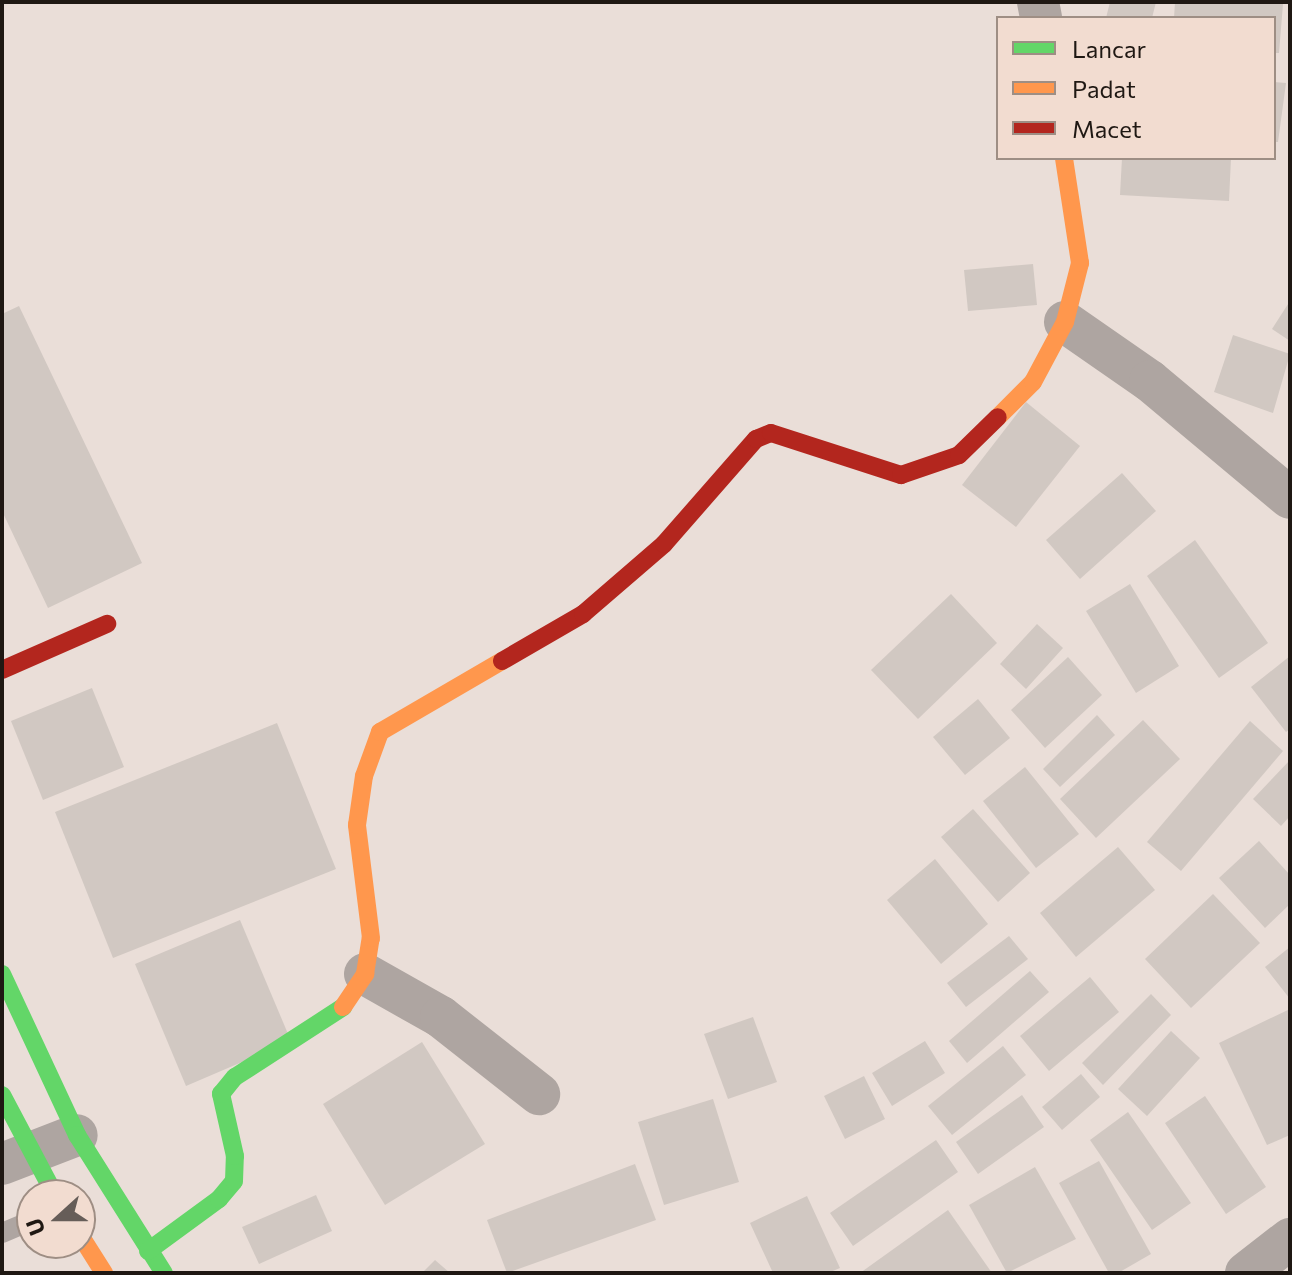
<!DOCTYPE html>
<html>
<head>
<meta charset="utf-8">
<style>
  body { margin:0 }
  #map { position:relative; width:1292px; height:1275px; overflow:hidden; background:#eaded8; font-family:Commissioner,sans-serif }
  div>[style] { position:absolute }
  .building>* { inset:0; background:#d1c8c2 }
  .lane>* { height:20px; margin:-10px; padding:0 10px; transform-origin:10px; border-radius:10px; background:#aea5a1 }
  .street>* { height:42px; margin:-21px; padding:0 21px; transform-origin:21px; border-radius:21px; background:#aea5a1 }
  .fast>* { height:18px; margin:-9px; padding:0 9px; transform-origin:9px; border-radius:9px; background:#63d668 }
  .slow>* { height:18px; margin:-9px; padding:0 9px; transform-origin:9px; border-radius:9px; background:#ff974d }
  .jam>* { height:18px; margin:-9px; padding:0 9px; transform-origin:9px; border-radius:9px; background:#b3261e }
  span { translate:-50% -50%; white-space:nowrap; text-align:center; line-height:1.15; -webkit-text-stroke:6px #f2dcd0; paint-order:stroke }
  .frame { position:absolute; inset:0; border:4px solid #1f1813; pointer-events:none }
  .legend { position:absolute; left:996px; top:16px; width:280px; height:144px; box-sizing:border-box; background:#f2dcd0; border:2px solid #9e8e84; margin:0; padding:10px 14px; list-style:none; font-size:24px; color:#1f1813 }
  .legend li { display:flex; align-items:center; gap:16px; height:40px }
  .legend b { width:40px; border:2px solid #9e8e84 }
  .north { position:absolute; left:16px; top:1179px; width:80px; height:80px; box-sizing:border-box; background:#f2dcd0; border:2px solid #9e8e84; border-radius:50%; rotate:249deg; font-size:22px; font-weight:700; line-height:32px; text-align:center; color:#1f1813 }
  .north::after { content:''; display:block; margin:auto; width:28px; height:36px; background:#665d58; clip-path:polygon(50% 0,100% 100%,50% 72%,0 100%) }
</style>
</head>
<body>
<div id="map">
  <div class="building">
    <i style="clip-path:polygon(1110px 2px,1156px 2px,1152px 18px,1106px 18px)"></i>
    <i style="clip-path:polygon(1175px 2px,1283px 4px,1279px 53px,1274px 53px,1274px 18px,1174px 18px)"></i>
    <i style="clip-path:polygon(1274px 82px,1286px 83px,1278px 142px,1274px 142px)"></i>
    <i style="clip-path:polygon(1122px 158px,1231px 158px,1229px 201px,1120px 195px)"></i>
    <i style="clip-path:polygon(1033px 264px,1037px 305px,968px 311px,964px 270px)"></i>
    <i style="clip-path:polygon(1290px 301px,1290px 341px,1272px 329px)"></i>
    <i style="clip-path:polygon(19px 306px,142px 563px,48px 608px,2px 511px,2px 314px)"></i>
    <i style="clip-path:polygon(1233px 335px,1290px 354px,1273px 413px,1214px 392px)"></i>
    <i style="clip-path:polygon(1026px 402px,1080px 446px,1016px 527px,962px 485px)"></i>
    <i style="clip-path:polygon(1122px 473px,1156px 511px,1080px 579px,1046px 540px)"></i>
    <i style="clip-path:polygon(1195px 540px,1268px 643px,1219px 678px,1147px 576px)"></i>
    <i style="clip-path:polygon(1130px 584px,1179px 666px,1136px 693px,1086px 611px)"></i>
    <i style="clip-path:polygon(951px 594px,997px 643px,918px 719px,871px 670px)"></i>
    <i style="clip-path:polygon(1037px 624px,1063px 648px,1026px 689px,1000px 664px)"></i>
    <i style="clip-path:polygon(1290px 656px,1290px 729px,1286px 732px,1251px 687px)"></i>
    <i style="clip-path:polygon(1068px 657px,1102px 695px,1045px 748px,1011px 710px)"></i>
    <i style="clip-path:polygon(92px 688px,124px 767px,43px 800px,11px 721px)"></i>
    <i style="clip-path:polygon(978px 699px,1010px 738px,965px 775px,933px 737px)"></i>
    <i style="clip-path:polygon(1097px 715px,1115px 735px,1060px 787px,1043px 769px)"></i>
    <i style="clip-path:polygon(1143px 720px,1180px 759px,1096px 838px,1060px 799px)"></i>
    <i style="clip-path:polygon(1250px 721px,1283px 751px,1181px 871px,1147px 842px)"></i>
    <i style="clip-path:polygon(277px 723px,336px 869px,113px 958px,55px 812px)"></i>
    <i style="clip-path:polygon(1290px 760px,1290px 816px,1281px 826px,1253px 799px)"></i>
    <i style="clip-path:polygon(1025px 767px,1079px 834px,1036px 868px,983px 801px)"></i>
    <i style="clip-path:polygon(973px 809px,1030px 873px,998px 902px,941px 837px)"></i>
    <i style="clip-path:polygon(1259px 841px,1290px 875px,1290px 904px,1265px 928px,1219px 878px)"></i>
    <i style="clip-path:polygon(1118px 847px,1155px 890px,1076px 957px,1040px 913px)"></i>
    <i style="clip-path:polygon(935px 859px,988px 924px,941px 964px,887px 900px)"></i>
    <i style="clip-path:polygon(1213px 894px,1260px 943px,1191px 1008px,1145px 959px)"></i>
    <i style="clip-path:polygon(240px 920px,291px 1041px,186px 1086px,135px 964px)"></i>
    <i style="clip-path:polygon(1009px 936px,1028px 959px,966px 1007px,947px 983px)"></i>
    <i style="clip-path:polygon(1290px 947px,1290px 999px,1265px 967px)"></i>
    <i style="clip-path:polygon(1030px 971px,1049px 992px,967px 1063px,949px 1041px)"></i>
    <i style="clip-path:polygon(1090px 977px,1119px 1012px,1049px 1071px,1020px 1036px)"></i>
    <i style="clip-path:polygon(1151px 994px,1171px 1015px,1103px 1085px,1082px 1063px)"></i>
    <i style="clip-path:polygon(1290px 1009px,1290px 1135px,1267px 1145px,1219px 1043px)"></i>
    <i style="clip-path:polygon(753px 1017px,777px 1082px,728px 1099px,704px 1034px)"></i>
    <i style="clip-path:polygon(1171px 1031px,1200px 1058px,1147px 1116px,1118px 1089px)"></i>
    <i style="clip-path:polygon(925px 1041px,945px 1073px,892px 1106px,872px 1073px)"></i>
    <i style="clip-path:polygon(422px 1042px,485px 1144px,385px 1205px,323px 1104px)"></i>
    <i style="clip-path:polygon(1003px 1046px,1026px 1075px,952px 1135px,928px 1106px)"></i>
    <i style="clip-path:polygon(1081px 1074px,1100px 1097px,1062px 1130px,1042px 1107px)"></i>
    <i style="clip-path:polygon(864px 1076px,885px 1119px,845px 1139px,824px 1096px)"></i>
    <i style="clip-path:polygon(1022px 1095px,1044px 1127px,978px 1174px,956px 1142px)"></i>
    <i style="clip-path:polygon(1205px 1096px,1266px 1187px,1226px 1214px,1165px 1123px)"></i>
    <i style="clip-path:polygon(713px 1099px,739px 1182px,664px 1205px,638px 1122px)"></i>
    <i style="clip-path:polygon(1128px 1112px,1191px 1203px,1152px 1230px,1090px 1140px)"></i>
    <i style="clip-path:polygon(936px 1140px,958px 1172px,853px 1246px,830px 1213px)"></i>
    <i style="clip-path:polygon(1099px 1161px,1151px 1254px,1118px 1273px,1109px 1273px,1059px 1183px)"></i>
    <i style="clip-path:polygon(635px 1164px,656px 1220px,507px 1273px,487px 1220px)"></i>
    <i style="clip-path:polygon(1035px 1167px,1076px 1239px,1007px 1273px,969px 1205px)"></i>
    <i style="clip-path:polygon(316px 1195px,332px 1231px,259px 1264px,242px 1227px)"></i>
    <i style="clip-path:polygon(807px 1196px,840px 1268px,828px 1273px,773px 1273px,750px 1223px)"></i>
    <i style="clip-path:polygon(948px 1210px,992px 1273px,860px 1273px)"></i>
    <i style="clip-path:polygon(435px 1260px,450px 1273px,422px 1273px)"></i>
  </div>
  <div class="lane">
    <i style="left:2px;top:1233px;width:33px;rotate:-23deg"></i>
  </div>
  <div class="street">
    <i style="left:1038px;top:2px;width:16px;rotate:79deg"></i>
    <i style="left:1065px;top:322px;width:103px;rotate:34.8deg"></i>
    <i style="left:1150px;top:381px;width:182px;rotate:39.9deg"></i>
    <i style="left:365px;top:974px;width:87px;rotate:29.5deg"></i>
    <i style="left:441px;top:1017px;width:125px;rotate:38.2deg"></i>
    <i style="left:2px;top:1164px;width:80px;rotate:-21.1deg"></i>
    <i style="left:1246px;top:1273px;width:56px;rotate:-37.7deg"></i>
  </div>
  <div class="fast">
    <i style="left:2px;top:974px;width:178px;rotate:65deg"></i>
    <i style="left:77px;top:1135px;width:163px;rotate:57.8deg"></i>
    <i style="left:2px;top:1095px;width:113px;rotate:62.1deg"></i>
    <i style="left:148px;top:1251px;width:88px;rotate:-36.2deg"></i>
    <i style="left:219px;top:1199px;width:23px;rotate:-50deg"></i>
    <i style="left:234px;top:1181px;width:25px;rotate:-88deg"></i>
    <i style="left:235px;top:1156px;width:64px;rotate:-102.7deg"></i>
    <i style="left:221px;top:1094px;width:22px;rotate:-51deg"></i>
    <i style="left:235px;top:1077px;width:129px;rotate:-32.9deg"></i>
  </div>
  <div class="slow">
    <i style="left:998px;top:417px;width:49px;rotate:-45deg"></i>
    <i style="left:1033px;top:382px;width:68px;rotate:-61.9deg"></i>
    <i style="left:1065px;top:322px;width:61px;rotate:-75.7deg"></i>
    <i style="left:1080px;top:263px;width:106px;rotate:-98.7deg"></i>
    <i style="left:343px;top:1007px;width:40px;rotate:-56deg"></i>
    <i style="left:365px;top:974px;width:36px;rotate:-81deg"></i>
    <i style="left:371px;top:938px;width:114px;rotate:-97.1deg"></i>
    <i style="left:357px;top:825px;width:49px;rotate:-81.9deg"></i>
    <i style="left:364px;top:776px;width:47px;rotate:-70deg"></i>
    <i style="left:380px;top:732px;width:141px;rotate:-30.2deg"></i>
    <i style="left:80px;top:1235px;width:45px;rotate:57.7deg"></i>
  </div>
  <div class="jam">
    <i style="left:502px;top:661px;width:94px;rotate:-30.1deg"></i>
    <i style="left:583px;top:614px;width:107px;rotate:-40.8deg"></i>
    <i style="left:664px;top:544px;width:140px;rotate:-48.8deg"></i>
    <i style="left:756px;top:439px;width:16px;rotate:-22deg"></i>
    <i style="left:771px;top:433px;width:137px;rotate:17.9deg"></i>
    <i style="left:901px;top:475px;width:61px;rotate:-19deg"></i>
    <i style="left:959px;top:455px;width:54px;rotate:-44.3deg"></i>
    <i style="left:2px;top:670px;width:115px;rotate:-23.7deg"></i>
  </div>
  <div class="frame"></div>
  <ul class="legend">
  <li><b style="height:10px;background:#63d668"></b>Lancar</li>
  <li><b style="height:10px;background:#ff974d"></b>Padat</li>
  <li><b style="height:10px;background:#b3261e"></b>Macet</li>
  </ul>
  <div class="north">U</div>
</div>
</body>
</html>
